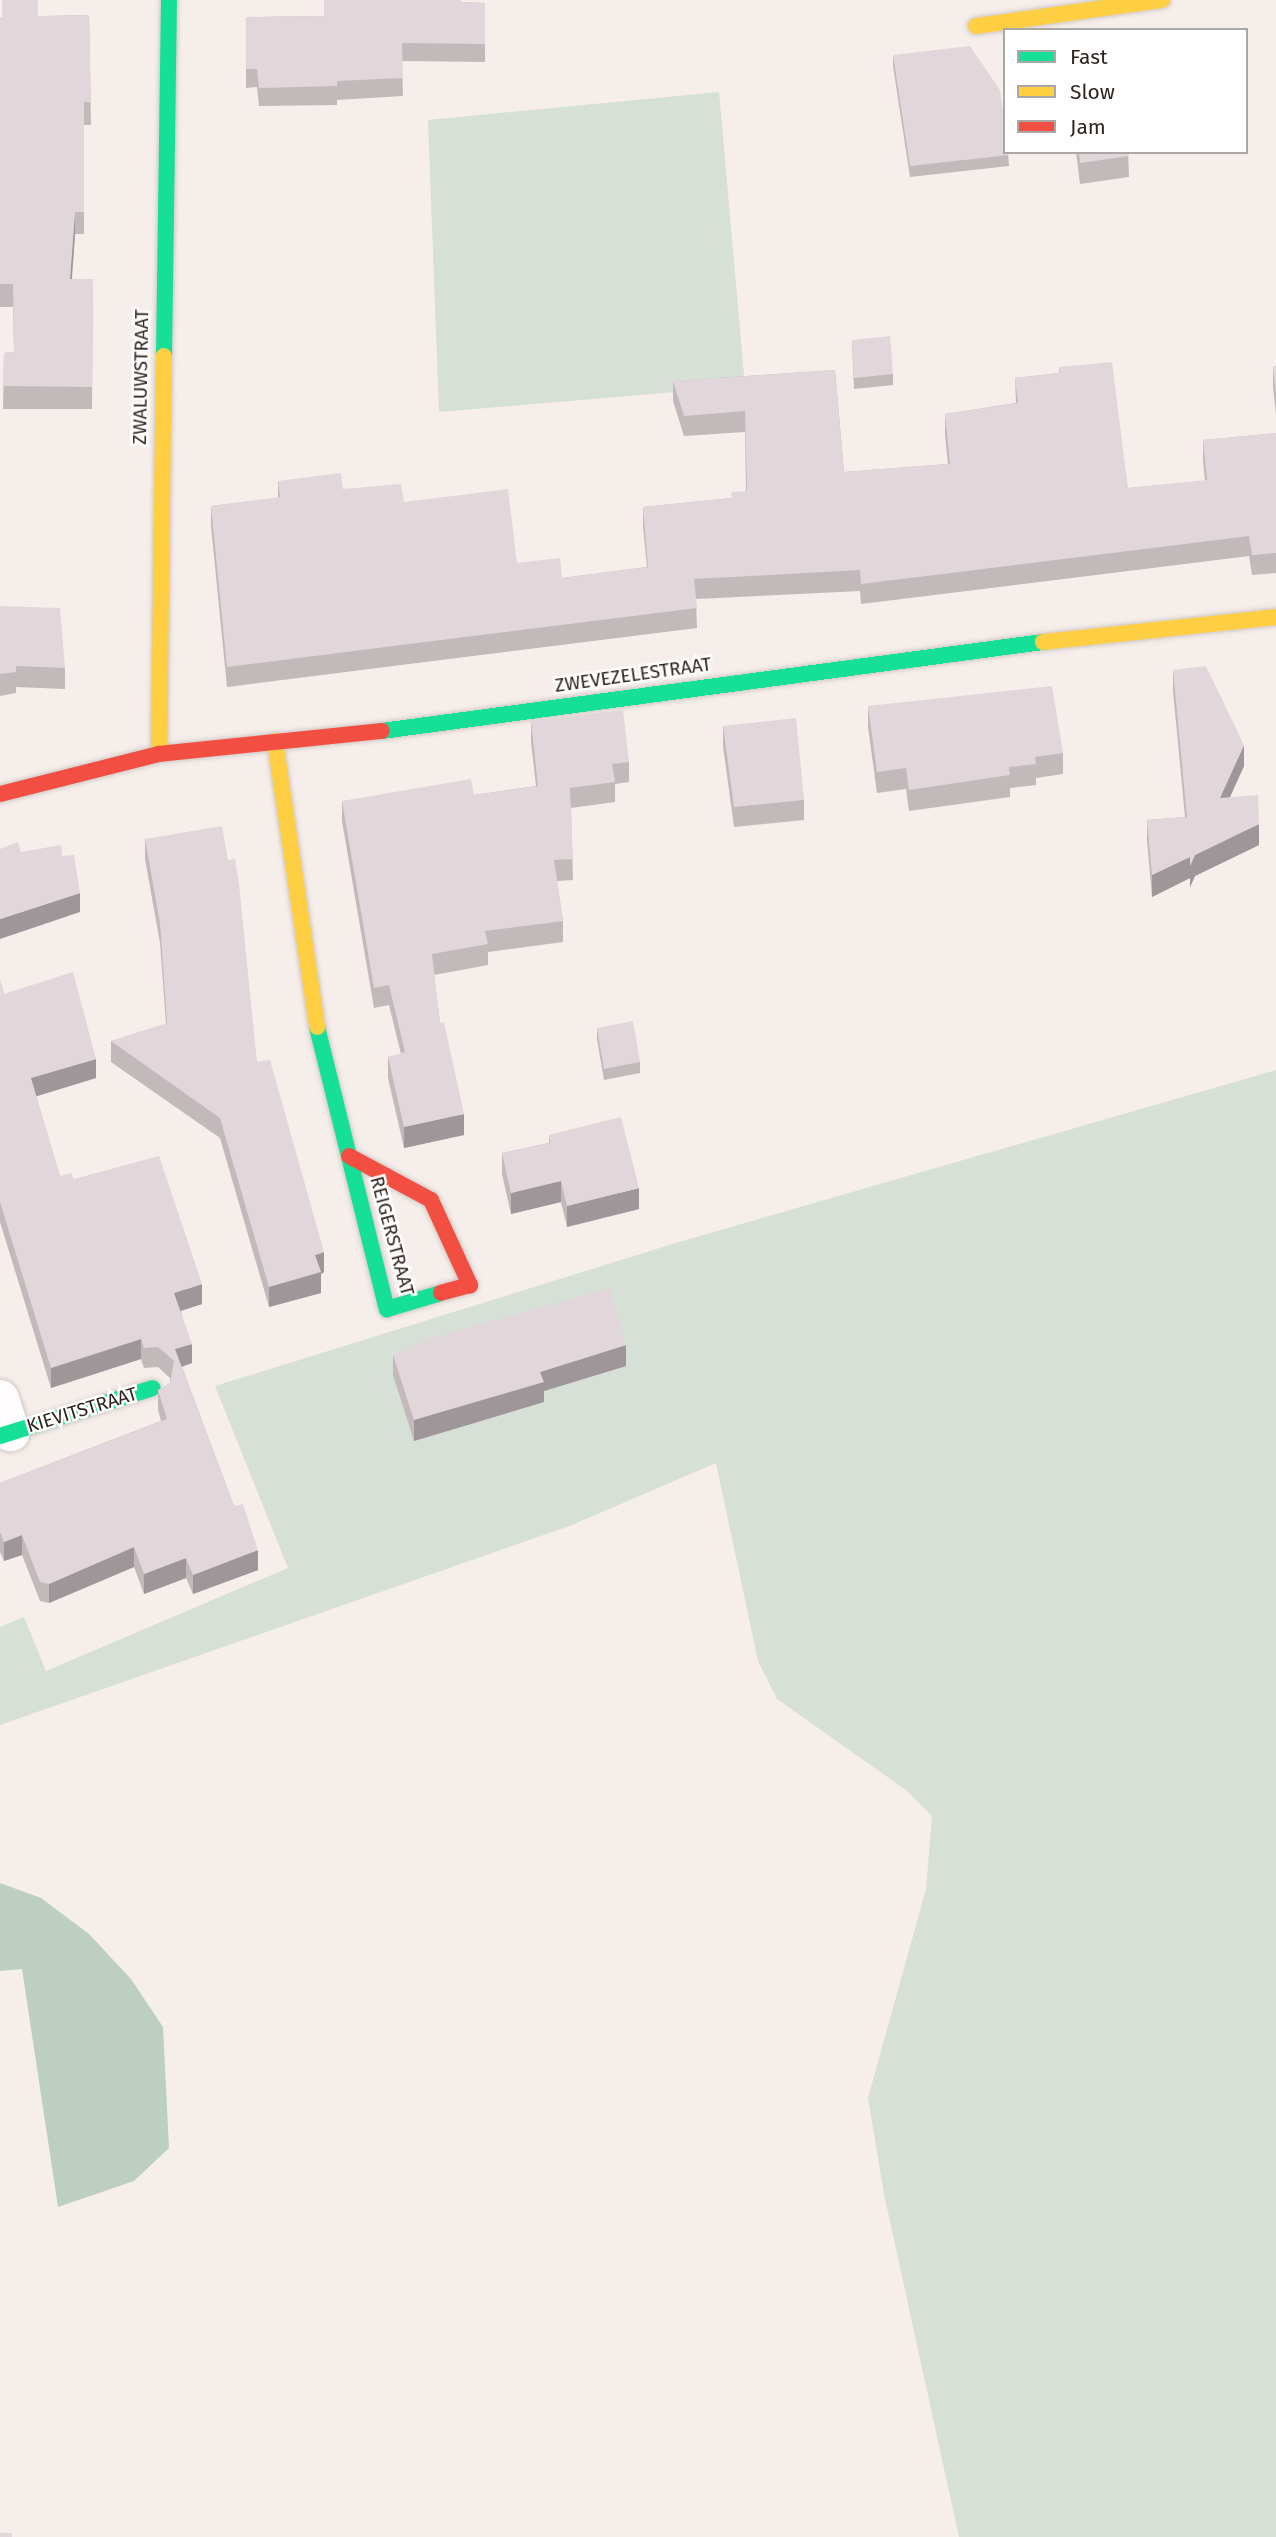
<!DOCTYPE html>
<html>
<head>
<meta charset="utf-8">
<style>
  body { margin:0 }
  #map { position:relative; width:1276px; height:2537px; overflow:hidden; background:#f6eeea; font-family:"Fira Sans",sans-serif }
  div>[style] { position:absolute }
  .green>* { inset:0; background:#d6e0d6 }
  .forest>* { inset:0; background:#bccfc0 }
  .roads { filter:drop-shadow(0 0 2px #d1c9c5) drop-shadow(0 0 2px #d1c9c5) }
  .street>* { height:38px; margin:-19px; padding:0 19px; transform-origin:19px; border-radius:19px; background:#fefcfc }
  .fast>* { height:16px; margin:-8px; padding:0 8px; transform-origin:8px; border-radius:8px; background:#16e098 }
  .slow>* { height:16px; margin:-8px; padding:0 8px; transform-origin:8px; border-radius:8px; background:#ffcf43 }
  .jam>* { height:16px; margin:-8px; padding:0 8px; transform-origin:8px; border-radius:8px; background:#f24e42 }
  .wall>* { inset:0; background:#c2b9bb }
  .shaded-wall>* { inset:0; background:#9e9699 }
  .building>* { inset:0; background:#e1d7da }
  span { translate:-50% -50%; white-space:nowrap; text-align:center; line-height:1.15; -webkit-text-stroke:5px #fff; paint-order:stroke }
  .street-label { font-size:19px; color:#2e241f }
  .legend { position:absolute; left:1003px; top:28px; width:245px; height:126px; box-sizing:border-box; background:#fff; border:2px solid #aba7a5; margin:0; padding:9px 12px; list-style:none; font-size:21px; color:#2e241f }
  .legend li { display:flex; align-items:center; gap:14px; height:35px }
  .legend b { width:35px; border:2px solid #aba7a5 }
</style>
</head>
<body>
<div id="map">
  <div class="green">
    <i style="clip-path:polygon(719px 92px,745px 386px,439px 412px,428px 120px)"></i>
    <i style="clip-path:polygon(1276px 1070px,1276px 2537px,959px 2537px,884px 2194px,868px 2098px,926px 1889px,932px 1816px,906px 1790px,777px 1699px,758px 1661px,716px 1463px,572px 1525px,0 1725px,0 1627px,24px 1617px,46px 1671px,288px 1568px,215px 1386px,679px 1242px)"></i>
  </div>
  <div class="forest">
    <i style="clip-path:polygon(0 1883px,41px 1898px,89px 1934px,131px 1979px,163px 2027px,169px 2148px,134px 2181px,58px 2207px,22px 1969px,0 1971px)"></i>
  </div>
  <div class="roads">
    <div class="street">
      <i style="left:0;top:1399px;width:35px;rotate:72deg"></i>
    </div>
    <div class="fast">
      <i style="left:164px;top:356px;width:356px;rotate:-89.2deg"></i>
      <i style="left:382px;top:731px;width:667px;rotate:-7.67deg"></i>
      <i style="left:317px;top:1027px;width:291px;rotate:76.1deg"></i>
      <i style="left:387px;top:1309px;width:56px;rotate:-16.5deg"></i>
      <i style="left:0;top:1436px;width:160px;rotate:-17.4deg"></i>
    </div>
    <div class="slow">
      <i style="left:976px;top:26px;width:188px;rotate:-8deg"></i>
      <i style="left:1043px;top:642px;width:234px;rotate:-6.1deg"></i>
      <i style="left:275px;top:741px;width:289px;rotate:81.6deg"></i>
      <i style="left:159px;top:754px;width:398px;rotate:-89.3deg"></i>
    </div>
    <div class="jam">
      <i style="left:0;top:794px;width:164px;rotate:-14.1deg"></i>
      <i style="left:159px;top:754px;width:224px;rotate:-5.9deg"></i>
      <i style="left:349px;top:1156px;width:93px;rotate:28.2deg"></i>
      <i style="left:431px;top:1200px;width:94px;rotate:65.4deg"></i>
      <i style="left:470px;top:1285px;width:30px;rotate:165deg"></i>
    </div>
  </div>
  <div class="wall">
    <i style="clip-path:polygon(461px 2px,485px 3px,485px 62px,402px 61px,403px 96px,337px 100px,337px 105px,259px 106px,257px 87px,246px 88px,246px 17px,324px 16px)"></i>
    <i style="clip-path:polygon(89px 15px,91px 125px,84px 125px,84px 234px,75px 234px,72px 279px,93px 279px,92px 409px,3px 409px,4px 353px,14px 352px,13px 307px,0 307px,0 17px)"></i>
    <i style="clip-path:polygon(893px 55px,1008px 152px,1009px 166px,910px 177px,893px 66px)"></i>
    <i style="clip-path:polygon(1076px 152px,1128px 152px,1129px 177px,1080px 184px)"></i>
    <i style="clip-path:polygon(852px 340px,893px 374px,893px 385px,854px 389px)"></i>
    <i style="clip-path:polygon(1273px 366px,1276px 366px,1276px 415px,1273px 387px)"></i>
    <i style="clip-path:polygon(1059px 367px,1128px 488px,1205px 481px,1203px 460px,1203px 440px,1276px 433px,1276px 573px,1252px 575px,1249px 556px,861px 604px,860px 591px,696px 599px,697px 628px,227px 687px,211px 526px,211px 506px,278px 498px,278px 481px,343px 489px,404px 502px,517px 563px,562px 578px,647px 567px,643px 527px,643px 507px,731px 498px,746px 491px,745px 432px,684px 436px,673px 401px,673px 381px,835px 370px,844px 472px,948px 464px,945px 435px,945px 414px,1016px 403px,1015px 378px,1059px 373px)"></i>
    <i style="clip-path:polygon(0 606px,65px 668px,65px 689px,16px 687px,16px 693px,0 696px)"></i>
    <i style="clip-path:polygon(1173px 670px,1244px 766px,1230px 797px,1259px 845px,1195px 876px,1190px 887px,1190px 878px,1152px 897px,1147px 841px,1147px 820px,1185px 817px,1173px 691px)"></i>
    <i style="clip-path:polygon(868px 706px,1063px 753px,1063px 774px,1036px 778px,1036px 785px,1010px 788px,1010px 797px,909px 811px,906px 789px,877px 793px,868px 727px)"></i>
    <i style="clip-path:polygon(531px 721px,629px 762px,629px 782px,615px 784px,615px 802px,571px 808px,573px 880px,557px 881px,563px 921px,563px 942px,488px 952px,488px 965px,434px 975px,440px 1023px,464px 1135px,404px 1148px,388px 1078px,388px 1057px,401px 1054px,389px 1005px,374px 1008px,342px 821px,342px 801px,474px 795px,536px 786px,531px 742px)"></i>
    <i style="clip-path:polygon(723px 726px,804px 800px,804px 820px,734px 827px,723px 746px)"></i>
    <i style="clip-path:polygon(145px 839px,257px 1062px,324px 1272px,321px 1274px,321px 1293px,269px 1307px,220px 1138px,111px 1062px,111px 1041px,166px 1024px,160px 943px,145px 859px)"></i>
    <i style="clip-path:polygon(0 980px,4px 994px,96px 1078px,36px 1096px,60px 1176px,74px 1179px,202px 1304px,181px 1311px,192px 1363px,182px 1367px,258px 1570px,193px 1594px,186px 1578px,144px 1594px,134px 1567px,49px 1603px,40px 1601px,22px 1555px,4px 1561px,0 1552px,0 1483px,161px 1421px,158px 1410px,158px 1390px,170px 1383px,170px 1378px,158px 1367px,144px 1368px,141px 1359px,51px 1388px,0 1222px)"></i>
    <i style="clip-path:polygon(597px 1028px,640px 1062px,640px 1073px,604px 1080px,597px 1039px)"></i>
    <i style="clip-path:polygon(549px 1135px,639px 1209px,567px 1227px,561px 1202px,511px 1214px,502px 1174px,502px 1153px,549px 1143px)"></i>
    <i style="clip-path:polygon(393px 1355px,626px 1366px,544px 1391px,544px 1402px,414px 1441px,393px 1375px)"></i>
  </div>
  <div class="shaded-wall">
    <i style="clip-path:polygon(75px 212px,75px 234px,70px 302px,70px 279px)"></i>
    <i style="clip-path:polygon(1244px 745px,1244px 766px,1220px 819px,1220px 798px)"></i>
    <i style="clip-path:polygon(1259px 824px,1259px 845px,1195px 876px,1190px 887px,1190px 866px,1195px 855px)"></i>
    <i style="clip-path:polygon(1190px 857px,1190px 878px,1152px 897px,1152px 875px)"></i>
    <i style="clip-path:polygon(80px 893px,80px 912px,0 939px,0 919px)"></i>
    <i style="clip-path:polygon(96px 1059px,96px 1078px,31px 1098px,31px 1078px)"></i>
    <i style="clip-path:polygon(464px 1114px,464px 1135px,404px 1148px,404px 1127px)"></i>
    <i style="clip-path:polygon(561px 1181px,561px 1202px,511px 1214px,511px 1193px)"></i>
    <i style="clip-path:polygon(639px 1188px,639px 1209px,567px 1227px,567px 1206px)"></i>
    <i style="clip-path:polygon(324px 1252px,324px 1272px,321px 1274px,321px 1293px,269px 1307px,269px 1287px,315px 1255px)"></i>
    <i style="clip-path:polygon(202px 1284px,202px 1304px,174px 1313px,174px 1293px)"></i>
    <i style="clip-path:polygon(141px 1339px,141px 1359px,51px 1388px,51px 1368px)"></i>
    <i style="clip-path:polygon(192px 1344px,192px 1363px,175px 1369px,175px 1349px)"></i>
    <i style="clip-path:polygon(626px 1345px,626px 1366px,544px 1391px,544px 1402px,414px 1441px,414px 1420px,540px 1372px)"></i>
    <i style="clip-path:polygon(22px 1535px,22px 1555px,4px 1561px,4px 1542px)"></i>
    <i style="clip-path:polygon(134px 1547px,134px 1567px,49px 1603px,49px 1584px)"></i>
    <i style="clip-path:polygon(258px 1550px,258px 1570px,193px 1594px,193px 1575px)"></i>
    <i style="clip-path:polygon(186px 1558px,186px 1578px,144px 1594px,144px 1574px)"></i>
  </div>
  <div class="building">
    <i style="clip-path:polygon(2px 0,38px 0,38px 16px,89px 15px,91px 102px,84px 102px,84px 212px,75px 212px,70px 279px,93px 279px,92px 387px,3px 386px,4px 353px,14px 352px,13px 284px,0 284px,0 17px,2px 17px)"></i>
    <i style="clip-path:polygon(324px 0,461px 0,461px 2px,485px 3px,485px 44px,402px 43px,403px 78px,337px 81px,337px 86px,259px 88px,257px 69px,246px 69px,246px 17px,324px 16px)"></i>
    <i style="clip-path:polygon(970px 46px,1000px 90px,1005px 126px,1005px 152px,1008px 152px,1009px 155px,910px 166px,893px 55px)"></i>
    <i style="clip-path:polygon(1079px 152px,1128px 152px,1129px 156px,1080px 163px)"></i>
    <i style="clip-path:polygon(890px 336px,893px 374px,854px 378px,852px 340px)"></i>
    <i style="clip-path:polygon(1112px 362px,1128px 488px,1207px 480px,1203px 440px,1276px 433px,1276px 553px,1252px 555px,1249px 536px,861px 584px,860px 570px,694px 579px,697px 608px,227px 667px,211px 506px,280px 497px,278px 481px,341px 473px,343px 489px,401px 484px,404px 502px,508px 489px,517px 563px,560px 558px,562px 578px,648px 567px,643px 507px,732px 498px,731px 492px,747px 491px,745px 411px,684px 416px,673px 381px,835px 370px,844px 472px,950px 464px,945px 414px,1018px 403px,1015px 378px,1060px 373px,1059px 367px)"></i>
    <i style="clip-path:polygon(1273px 366px,1276px 366px,1276px 395px)"></i>
    <i style="clip-path:polygon(0 606px,60px 608px,65px 668px,16px 666px,16px 672px,0 674px)"></i>
    <i style="clip-path:polygon(1206px 666px,1244px 745px,1220px 798px,1258px 795px,1259px 824px,1195px 855px,1190px 866px,1190px 857px,1152px 875px,1147px 820px,1187px 817px,1173px 670px)"></i>
    <i style="clip-path:polygon(1052px 686px,1063px 753px,1035px 757px,1036px 764px,1009px 767px,1010px 775px,909px 790px,906px 768px,877px 772px,868px 706px)"></i>
    <i style="clip-path:polygon(623px 710px,629px 762px,612px 764px,615px 782px,570px 788px,573px 859px,554px 860px,563px 921px,485px 931px,488px 944px,432px 954px,440px 1023px,444px 1022px,464px 1114px,404px 1127px,388px 1057px,405px 1052px,389px 985px,374px 988px,342px 801px,471px 779px,474px 795px,538px 786px,531px 721px)"></i>
    <i style="clip-path:polygon(796px 718px,804px 800px,734px 807px,723px 726px)"></i>
    <i style="clip-path:polygon(222px 826px,228px 860px,235px 859px,239px 884px,257px 1062px,270px 1060px,324px 1252px,315px 1255px,321px 1272px,269px 1287px,220px 1118px,111px 1041px,167px 1023px,160px 923px,145px 839px)"></i>
    <i style="clip-path:polygon(18px 842px,21px 852px,61px 845px,62px 856px,74px 855px,80px 893px,0 919px,0 849px)"></i>
    <i style="clip-path:polygon(73px 972px,96px 1059px,31px 1078px,60px 1176px,71px 1173px,74px 1179px,159px 1156px,202px 1284px,174px 1293px,192px 1344px,175px 1349px,234px 1506px,243px 1504px,258px 1550px,193px 1575px,186px 1558px,144px 1574px,134px 1547px,49px 1584px,40px 1582px,22px 1535px,4px 1542px,0 1532px,0 1483px,167px 1419px,158px 1390px,170px 1383px,174px 1361px,158px 1347px,144px 1348px,141px 1339px,51px 1368px,0 1202px,0 980px,4px 994px)"></i>
    <i style="clip-path:polygon(633px 1021px,640px 1062px,604px 1069px,597px 1028px)"></i>
    <i style="clip-path:polygon(621px 1117px,639px 1188px,567px 1206px,561px 1181px,511px 1193px,502px 1153px,550px 1143px,549px 1135px)"></i>
    <i style="clip-path:polygon(609px 1288px,626px 1345px,540px 1372px,544px 1382px,414px 1420px,393px 1355px,425px 1340px)"></i>
    <i style="clip-path:polygon(0 2533px,12px 2533px,12px 2537px,0 2537px)"></i>
  </div>
  <div class="street-label">
    <span style="left:141px;top:377px;rotate:-89deg">ZWALUWSTRAAT</span>
    <span style="left:633px;top:675px;rotate:-8deg">ZWEVEZELESTRAAT</span>
    <span style="left:392px;top:1236px;rotate:75deg">REIGERSTRAAT</span>
    <span style="left:82px;top:1410px;rotate:-17deg">KIEVITSTRAAT</span>
  </div>
  <ul class="legend">
  <li><b style="height:9px;background:#16e098"></b>Fast</li>
  <li><b style="height:9px;background:#ffcf43"></b>Slow</li>
  <li><b style="height:9px;background:#f24e42"></b>Jam</li>
  </ul>
</div>
</body>
</html>
